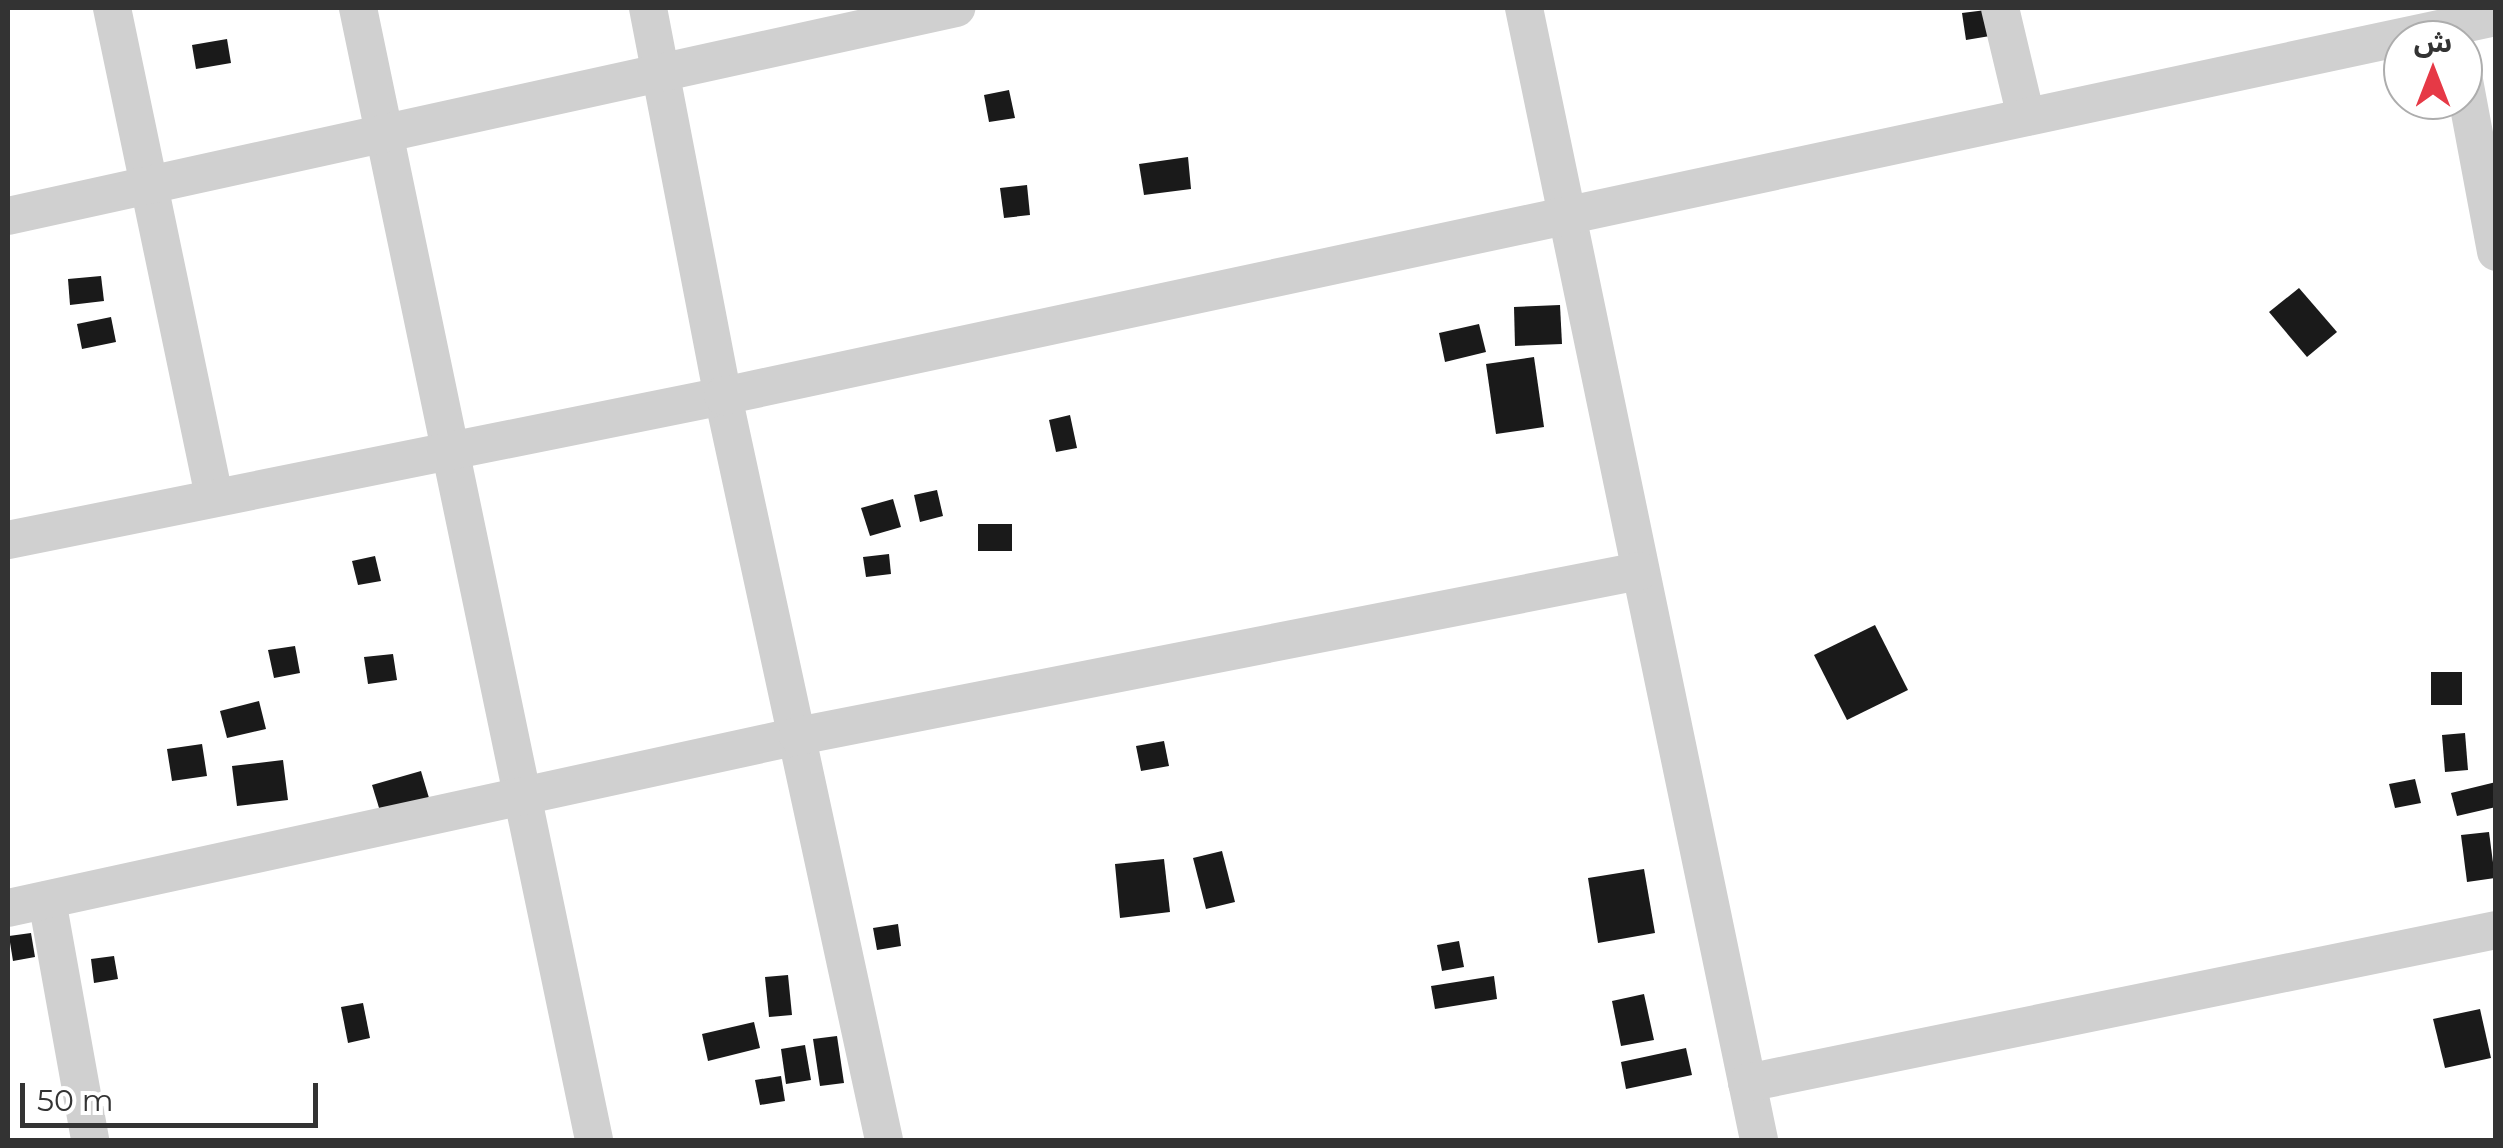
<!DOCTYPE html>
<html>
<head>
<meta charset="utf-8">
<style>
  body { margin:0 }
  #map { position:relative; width:2503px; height:1148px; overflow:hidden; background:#fff; font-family:Montserrat,"Noto Sans Arabic",sans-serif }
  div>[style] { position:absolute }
  .building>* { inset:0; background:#1a1a1a }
  .street>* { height:38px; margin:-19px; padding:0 19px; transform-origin:19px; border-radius:19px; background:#d0d0d0 }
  span { translate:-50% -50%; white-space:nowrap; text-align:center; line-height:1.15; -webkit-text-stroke:10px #fff; paint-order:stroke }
  .frame { position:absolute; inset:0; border:10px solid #333; pointer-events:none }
  .north { position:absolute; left:2383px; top:20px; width:100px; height:100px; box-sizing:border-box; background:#fff; border:2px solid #adadad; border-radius:50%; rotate:0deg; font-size:28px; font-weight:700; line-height:40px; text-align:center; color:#333 }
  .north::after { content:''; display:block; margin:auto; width:35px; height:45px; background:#e63946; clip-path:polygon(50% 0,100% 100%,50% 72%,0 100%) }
  .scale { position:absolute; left:20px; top:1083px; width:298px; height:45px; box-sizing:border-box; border:5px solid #333; border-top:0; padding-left:12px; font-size:30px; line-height:35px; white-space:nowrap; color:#333; -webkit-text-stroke:8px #fff; paint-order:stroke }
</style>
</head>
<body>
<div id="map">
  <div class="building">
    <i style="clip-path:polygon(1986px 10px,1990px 36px,1966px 40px,1962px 13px)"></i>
    <i style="clip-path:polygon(227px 39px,231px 63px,196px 69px,192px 45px)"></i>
    <i style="clip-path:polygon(1009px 90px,1015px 118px,989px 122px,984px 95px)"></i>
    <i style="clip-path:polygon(1188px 157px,1191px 189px,1144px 195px,1139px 164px)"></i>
    <i style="clip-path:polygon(1027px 185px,1030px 215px,1004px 218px,1000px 188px)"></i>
    <i style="clip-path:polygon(101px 276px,104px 301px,70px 305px,68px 279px)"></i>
    <i style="clip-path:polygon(2299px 288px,2337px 332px,2307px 357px,2269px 312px)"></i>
    <i style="clip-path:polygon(1560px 305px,1562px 344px,1515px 346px,1514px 307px)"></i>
    <i style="clip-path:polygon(111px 317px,116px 342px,82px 349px,77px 324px)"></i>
    <i style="clip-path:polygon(1479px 324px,1486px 352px,1445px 362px,1439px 333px)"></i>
    <i style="clip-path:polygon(1534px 357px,1544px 427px,1496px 434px,1486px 364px)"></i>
    <i style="clip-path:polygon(1070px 415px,1077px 448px,1056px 452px,1049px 420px)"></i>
    <i style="clip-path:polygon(937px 490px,943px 516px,920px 522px,914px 495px)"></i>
    <i style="clip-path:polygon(893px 499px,901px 527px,870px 536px,861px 508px)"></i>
    <i style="clip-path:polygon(978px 524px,1012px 524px,1012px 551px,978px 551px)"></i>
    <i style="clip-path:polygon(889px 554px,891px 574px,866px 577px,863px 557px)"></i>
    <i style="clip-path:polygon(375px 556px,381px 581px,358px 585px,352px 561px)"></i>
    <i style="clip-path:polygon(1875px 625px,1908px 690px,1847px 720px,1814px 655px)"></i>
    <i style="clip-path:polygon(295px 646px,300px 673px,274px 678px,268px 650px)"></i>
    <i style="clip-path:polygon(393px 654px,397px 680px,368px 684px,364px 657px)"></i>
    <i style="clip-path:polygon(2431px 672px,2462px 672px,2462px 705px,2431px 705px)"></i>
    <i style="clip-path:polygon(259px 701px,266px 729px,227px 738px,220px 711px)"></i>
    <i style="clip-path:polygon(2465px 733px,2468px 770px,2445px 772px,2442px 735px)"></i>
    <i style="clip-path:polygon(1164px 741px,1169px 766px,1141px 771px,1136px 746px)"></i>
    <i style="clip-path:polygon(202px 744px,207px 776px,172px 781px,167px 749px)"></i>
    <i style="clip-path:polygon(283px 760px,288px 800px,237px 806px,232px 766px)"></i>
    <i style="clip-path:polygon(421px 771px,429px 798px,380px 811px,372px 785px)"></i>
    <i style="clip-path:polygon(2415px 779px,2421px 803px,2395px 808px,2389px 784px)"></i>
    <i style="clip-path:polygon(2496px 782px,2496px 807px,2457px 816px,2451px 793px)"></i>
    <i style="clip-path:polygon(2489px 832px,2495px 878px,2467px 882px,2461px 835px)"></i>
    <i style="clip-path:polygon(1222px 851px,1235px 902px,1206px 909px,1193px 858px)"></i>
    <i style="clip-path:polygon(1164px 859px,1170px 912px,1120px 918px,1115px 864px)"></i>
    <i style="clip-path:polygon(1644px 869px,1655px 933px,1598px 943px,1588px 878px)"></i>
    <i style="clip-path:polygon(898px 924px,901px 946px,877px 950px,873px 928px)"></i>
    <i style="clip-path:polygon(31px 933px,35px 957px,13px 961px,9px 936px)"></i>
    <i style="clip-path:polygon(1459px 941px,1464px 967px,1442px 971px,1437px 945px)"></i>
    <i style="clip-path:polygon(114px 956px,118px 979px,94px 983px,91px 959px)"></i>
    <i style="clip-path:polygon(788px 975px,792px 1015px,769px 1017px,765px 977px)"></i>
    <i style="clip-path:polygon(1494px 976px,1497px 999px,1435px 1009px,1431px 986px)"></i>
    <i style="clip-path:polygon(1644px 994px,1654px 1040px,1621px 1046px,1612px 1001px)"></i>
    <i style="clip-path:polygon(363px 1003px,370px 1038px,348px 1043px,341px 1007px)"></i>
    <i style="clip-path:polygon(2480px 1009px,2491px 1058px,2445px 1068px,2433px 1019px)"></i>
    <i style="clip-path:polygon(754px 1022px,760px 1048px,708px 1061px,702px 1034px)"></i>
    <i style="clip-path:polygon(837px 1036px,844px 1083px,820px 1086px,813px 1039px)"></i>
    <i style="clip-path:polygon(805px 1045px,811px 1080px,786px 1084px,781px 1049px)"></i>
    <i style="clip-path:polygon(1686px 1048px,1692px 1075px,1626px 1089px,1621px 1062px)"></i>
    <i style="clip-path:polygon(781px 1076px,785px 1101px,760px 1105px,755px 1080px)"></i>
  </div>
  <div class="street">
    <i style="left:112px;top:8px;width:498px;rotate:78.2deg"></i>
    <i style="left:358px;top:8px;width:1156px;rotate:78.22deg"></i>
    <i style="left:648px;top:8px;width:395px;rotate:79.1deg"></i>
    <i style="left:723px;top:396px;width:761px;rotate:77.79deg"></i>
    <i style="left:1524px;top:8px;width:1156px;rotate:78.27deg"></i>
    <i style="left:2000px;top:8px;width:112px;rotate:76.6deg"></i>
    <i style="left:2463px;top:75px;width:180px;rotate:79.4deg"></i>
    <i style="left:8px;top:216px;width:971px;rotate:-12.38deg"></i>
    <i style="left:8px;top:540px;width:729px;rotate:-11.39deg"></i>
    <i style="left:723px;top:396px;width:1813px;rotate:-12.07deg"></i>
    <i style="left:47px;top:900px;width:244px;rotate:79.8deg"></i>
    <i style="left:8px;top:908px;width:809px;rotate:-12.28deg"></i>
    <i style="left:798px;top:736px;width:858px;rotate:-11.09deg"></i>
    <i style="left:1747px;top:1083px;width:764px;rotate:-11.55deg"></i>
  </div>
  <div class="frame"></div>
  <div class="north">ش</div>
  <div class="scale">50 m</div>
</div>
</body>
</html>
